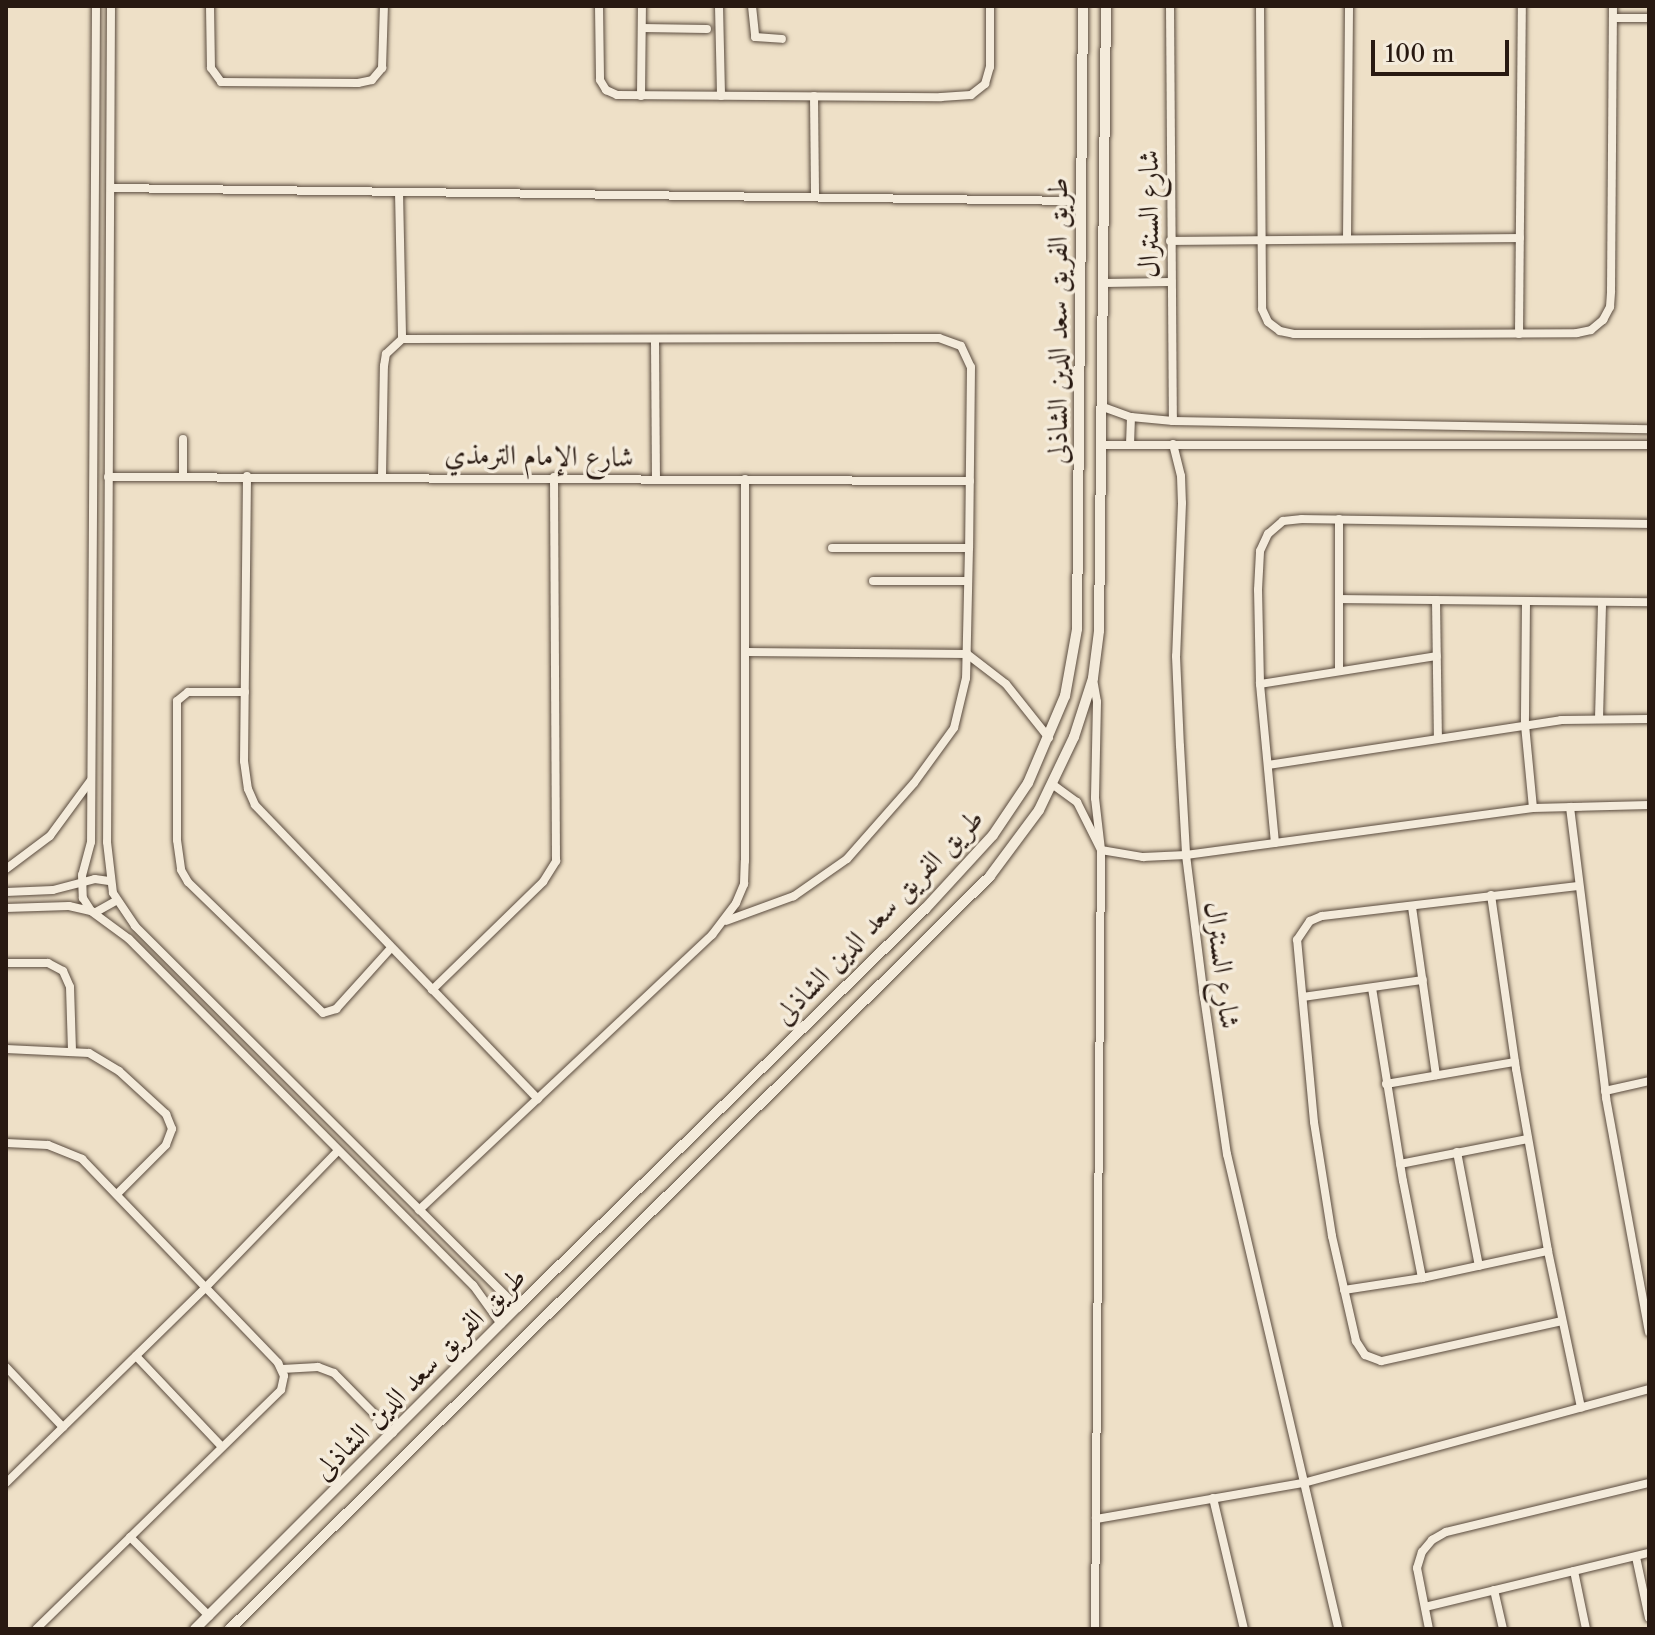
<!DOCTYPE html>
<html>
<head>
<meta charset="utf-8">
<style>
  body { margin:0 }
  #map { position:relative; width:1655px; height:1635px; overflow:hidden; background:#eee0c7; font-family:"Libre Caslon Text",Amiri,serif }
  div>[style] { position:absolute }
  .roads { filter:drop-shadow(0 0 2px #5a4b3e) drop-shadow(0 0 2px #5a4b3e) }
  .minor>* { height:8px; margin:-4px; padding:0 4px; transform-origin:4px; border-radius:4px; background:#f4ebdb }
  .tertiary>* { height:10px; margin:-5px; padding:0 5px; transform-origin:5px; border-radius:5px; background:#f4ebdb }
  span { translate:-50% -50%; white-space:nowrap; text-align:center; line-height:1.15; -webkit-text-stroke:7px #f4ebdb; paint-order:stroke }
  .street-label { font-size:28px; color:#281911 }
  .frame { position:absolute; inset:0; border:8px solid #281911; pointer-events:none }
  .scale { position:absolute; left:1371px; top:40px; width:138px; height:36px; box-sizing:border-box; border:4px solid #281911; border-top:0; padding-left:10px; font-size:24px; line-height:28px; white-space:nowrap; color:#281911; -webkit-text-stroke:6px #f4ebdb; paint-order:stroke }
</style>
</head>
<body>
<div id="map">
  <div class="roads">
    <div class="minor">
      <i style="left:96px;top:6px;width:836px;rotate:90.34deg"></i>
      <i style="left:91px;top:842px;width:34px;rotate:105deg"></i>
      <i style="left:82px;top:875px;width:23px;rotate:88deg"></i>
      <i style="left:83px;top:898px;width:15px;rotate:58deg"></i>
      <i style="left:91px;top:911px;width:47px;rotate:36.4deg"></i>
      <i style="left:129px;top:939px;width:488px;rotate:45.2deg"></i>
      <i style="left:473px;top:1285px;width:48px;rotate:54.3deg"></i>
      <i style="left:111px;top:6px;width:836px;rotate:90.27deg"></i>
      <i style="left:107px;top:842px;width:51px;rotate:83.3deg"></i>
      <i style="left:113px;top:893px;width:40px;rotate:56deg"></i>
      <i style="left:135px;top:926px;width:540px;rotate:44.92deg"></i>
      <i style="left:210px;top:6px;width:62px;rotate:89.1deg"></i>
      <i style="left:211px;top:68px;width:17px;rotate:54deg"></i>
      <i style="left:221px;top:82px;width:137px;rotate:0.4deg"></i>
      <i style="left:358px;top:83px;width:14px;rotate:-12deg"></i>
      <i style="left:372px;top:80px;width:16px;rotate:-50deg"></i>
      <i style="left:382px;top:68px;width:62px;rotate:-88.2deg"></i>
      <i style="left:599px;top:6px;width:74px;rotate:89.2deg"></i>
      <i style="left:600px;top:80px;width:12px;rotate:59deg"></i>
      <i style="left:606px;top:90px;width:12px;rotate:24deg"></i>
      <i style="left:617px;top:95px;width:324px;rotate:0.4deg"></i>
      <i style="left:941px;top:97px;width:30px;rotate:-4deg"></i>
      <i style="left:971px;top:95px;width:18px;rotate:-38deg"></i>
      <i style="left:985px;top:84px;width:18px;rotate:-74deg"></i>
      <i style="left:990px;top:67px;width:61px;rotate:-90deg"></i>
      <i style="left:719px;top:6px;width:90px;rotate:88.7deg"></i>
      <i style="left:752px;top:6px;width:31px;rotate:84deg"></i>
      <i style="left:755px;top:37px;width:27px;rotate:4deg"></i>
      <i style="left:1170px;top:6px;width:415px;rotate:89.6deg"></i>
      <i style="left:1260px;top:6px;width:303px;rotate:89.6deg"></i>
      <i style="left:1262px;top:309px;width:14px;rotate:65deg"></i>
      <i style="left:1268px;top:322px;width:15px;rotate:37deg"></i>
      <i style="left:1280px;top:331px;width:14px;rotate:12deg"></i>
      <i style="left:1294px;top:334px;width:119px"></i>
      <i style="left:1413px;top:334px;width:164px;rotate:-0.3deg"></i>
      <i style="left:1577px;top:333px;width:14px;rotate:-12deg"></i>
      <i style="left:1591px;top:330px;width:16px;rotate:-40deg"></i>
      <i style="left:1603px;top:320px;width:15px;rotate:-62deg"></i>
      <i style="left:1610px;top:307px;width:16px;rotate:-86deg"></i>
      <i style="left:1611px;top:291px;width:285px;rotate:-89.6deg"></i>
      <i style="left:1613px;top:18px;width:36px"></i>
      <i style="left:642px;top:28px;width:65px;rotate:0.9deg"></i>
      <i style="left:641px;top:96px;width:90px;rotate:-89.4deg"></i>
      <i style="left:814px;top:96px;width:100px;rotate:89.4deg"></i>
      <i style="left:111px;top:188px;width:971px;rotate:0.77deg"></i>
      <i style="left:399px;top:192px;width:147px;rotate:88.8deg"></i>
      <i style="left:1347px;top:239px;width:233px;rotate:-89.5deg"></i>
      <i style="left:1170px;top:241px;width:350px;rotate:-0.5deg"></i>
      <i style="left:1104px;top:283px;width:66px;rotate:-0.9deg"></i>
      <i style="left:1519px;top:334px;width:328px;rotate:-89.5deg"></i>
      <i style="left:655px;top:340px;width:138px;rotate:89.6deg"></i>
      <i style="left:1103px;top:407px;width:30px;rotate:20deg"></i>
      <i style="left:1131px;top:417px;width:42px;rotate:5.4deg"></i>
      <i style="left:1173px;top:421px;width:476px;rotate:1deg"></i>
      <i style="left:183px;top:439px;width:37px;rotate:90deg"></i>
      <i style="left:1173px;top:444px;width:33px;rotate:76deg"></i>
      <i style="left:1181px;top:476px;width:27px;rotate:88deg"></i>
      <i style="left:1182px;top:503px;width:153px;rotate:92.2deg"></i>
      <i style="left:1176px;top:656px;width:90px;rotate:87.5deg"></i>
      <i style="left:1180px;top:746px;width:109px;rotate:86.8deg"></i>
      <i style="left:1186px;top:855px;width:136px;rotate:82.8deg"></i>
      <i style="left:1203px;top:990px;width:166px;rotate:81.7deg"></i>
      <i style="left:1227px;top:1154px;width:488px;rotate:76.8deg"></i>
      <i style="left:1101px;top:445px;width:548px"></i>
      <i style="left:1130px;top:445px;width:28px;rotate:-88deg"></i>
      <i style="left:247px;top:476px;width:285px;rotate:90.6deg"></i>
      <i style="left:244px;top:761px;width:28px;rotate:82deg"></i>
      <i style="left:248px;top:789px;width:17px;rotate:66deg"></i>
      <i style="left:255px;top:805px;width:408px;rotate:46.1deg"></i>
      <i style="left:382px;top:476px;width:110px;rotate:-89deg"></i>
      <i style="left:384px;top:366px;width:12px;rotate:-81deg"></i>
      <i style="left:386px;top:354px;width:22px;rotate:-43deg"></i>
      <i style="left:402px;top:339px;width:537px;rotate:-0.11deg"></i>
      <i style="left:939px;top:338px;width:23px;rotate:20deg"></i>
      <i style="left:961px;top:346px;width:23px;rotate:65deg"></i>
      <i style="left:971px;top:367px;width:181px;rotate:90.6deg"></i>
      <i style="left:969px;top:548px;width:130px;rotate:91.3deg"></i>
      <i style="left:966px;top:678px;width:51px;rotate:103.5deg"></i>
      <i style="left:954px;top:728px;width:68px;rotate:126deg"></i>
      <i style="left:914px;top:783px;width:101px;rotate:131.4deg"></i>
      <i style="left:847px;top:859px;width:65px;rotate:145.1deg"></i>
      <i style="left:794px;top:896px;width:72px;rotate:159.8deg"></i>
      <i style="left:108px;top:477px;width:862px;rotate:0.27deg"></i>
      <i style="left:1339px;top:519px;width:152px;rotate:90deg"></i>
      <i style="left:832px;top:548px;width:137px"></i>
      <i style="left:873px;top:581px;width:95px"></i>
      <i style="left:1339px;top:599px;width:310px;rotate:0.6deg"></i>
      <i style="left:1436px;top:600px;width:138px;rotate:89.2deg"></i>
      <i style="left:1526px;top:601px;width:124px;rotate:90.5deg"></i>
      <i style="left:1525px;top:725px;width:83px;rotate:84.5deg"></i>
      <i style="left:746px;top:652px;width:221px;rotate:0.5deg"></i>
      <i style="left:967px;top:654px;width:49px;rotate:37.6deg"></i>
      <i style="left:1006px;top:684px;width:69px;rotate:51.5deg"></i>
      <i style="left:1093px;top:679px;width:23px;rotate:80deg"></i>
      <i style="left:1097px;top:702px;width:96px;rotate:91.2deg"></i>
      <i style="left:1095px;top:798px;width:52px;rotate:83.4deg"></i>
      <i style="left:1101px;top:850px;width:779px;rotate:90.44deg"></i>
      <i style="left:1260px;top:684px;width:179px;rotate:-9deg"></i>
      <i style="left:245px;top:692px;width:57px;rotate:180deg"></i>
      <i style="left:188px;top:692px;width:14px;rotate:141deg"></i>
      <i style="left:177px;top:701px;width:139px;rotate:90deg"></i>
      <i style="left:177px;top:840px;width:30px;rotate:82deg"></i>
      <i style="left:181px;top:870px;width:14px;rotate:60deg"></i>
      <i style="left:188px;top:882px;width:188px;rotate:44.1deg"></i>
      <i style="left:323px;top:1013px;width:14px;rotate:-17deg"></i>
      <i style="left:336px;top:1009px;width:82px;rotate:-48deg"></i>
      <i style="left:1599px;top:719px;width:117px;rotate:-88.5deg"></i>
      <i style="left:1268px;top:765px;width:296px;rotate:-8.7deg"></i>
      <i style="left:1561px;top:720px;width:88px;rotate:-0.7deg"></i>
      <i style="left:1052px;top:784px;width:31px;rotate:36deg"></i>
      <i style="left:1077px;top:802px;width:54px;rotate:63.4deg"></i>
      <i style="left:1101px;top:850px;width:43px;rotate:9.5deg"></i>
      <i style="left:1143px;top:857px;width:43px;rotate:-2.7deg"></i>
      <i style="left:1186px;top:855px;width:350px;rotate:-7.7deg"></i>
      <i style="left:1533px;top:808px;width:116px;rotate:-1.5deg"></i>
      <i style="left:1570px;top:807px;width:293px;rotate:82.9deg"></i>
      <i style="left:1606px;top:1098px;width:238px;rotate:79.6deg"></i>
      <i style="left:1275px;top:843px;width:160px;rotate:-95.4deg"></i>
      <i style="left:1260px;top:684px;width:94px;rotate:-91.2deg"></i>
      <i style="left:1258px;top:590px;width:39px;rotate:-87deg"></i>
      <i style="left:1260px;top:551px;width:19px;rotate:-65deg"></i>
      <i style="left:1268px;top:534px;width:20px;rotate:-41deg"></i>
      <i style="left:1283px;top:521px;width:19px;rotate:-6deg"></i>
      <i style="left:1302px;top:519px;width:347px;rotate:0.8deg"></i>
      <i style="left:6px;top:869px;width:55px;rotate:-36.9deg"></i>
      <i style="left:50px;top:836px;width:69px;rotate:-53.8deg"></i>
      <i style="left:6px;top:892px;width:47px;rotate:-2.4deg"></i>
      <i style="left:53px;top:890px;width:43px;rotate:-14.7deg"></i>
      <i style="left:95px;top:879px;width:14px;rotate:8deg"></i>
      <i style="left:1491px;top:895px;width:176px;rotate:81.8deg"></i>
      <i style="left:1516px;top:1069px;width:185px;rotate:80deg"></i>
      <i style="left:1548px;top:1251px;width:160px;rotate:78.1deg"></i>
      <i style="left:1412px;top:907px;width:170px;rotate:81.9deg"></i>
      <i style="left:6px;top:908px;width:63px;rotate:-1.8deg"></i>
      <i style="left:69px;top:906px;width:28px;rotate:13deg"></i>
      <i style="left:96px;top:912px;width:23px;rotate:-29deg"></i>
      <i style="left:6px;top:963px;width:42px"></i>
      <i style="left:48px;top:963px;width:17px;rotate:28deg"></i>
      <i style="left:63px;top:971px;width:17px;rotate:66deg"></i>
      <i style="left:70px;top:987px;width:63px;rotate:88.2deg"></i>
      <i style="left:1372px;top:988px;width:195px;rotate:80.9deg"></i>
      <i style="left:1403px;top:1181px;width:99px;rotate:78.9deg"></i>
      <i style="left:432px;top:990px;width:155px;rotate:-44.2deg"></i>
      <i style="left:543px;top:882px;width:25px;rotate:-58deg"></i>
      <i style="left:556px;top:861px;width:384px;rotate:-90.3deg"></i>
      <i style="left:1303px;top:997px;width:121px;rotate:-8.1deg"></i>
      <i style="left:6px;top:1049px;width:83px;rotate:2.8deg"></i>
      <i style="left:89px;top:1053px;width:35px;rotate:31deg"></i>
      <i style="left:119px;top:1071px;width:64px;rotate:42.5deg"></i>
      <i style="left:166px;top:1114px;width:16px;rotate:68deg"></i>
      <i style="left:172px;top:1129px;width:17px;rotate:111deg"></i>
      <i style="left:166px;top:1145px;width:68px;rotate:135deg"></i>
      <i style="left:1386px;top:1084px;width:131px;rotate:-9.7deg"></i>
      <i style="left:1605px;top:1091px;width:45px;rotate:-12.8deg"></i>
      <i style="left:6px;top:1143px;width:42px;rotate:2.7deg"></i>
      <i style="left:48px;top:1145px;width:37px;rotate:22deg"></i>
      <i style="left:82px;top:1159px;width:283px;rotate:46.1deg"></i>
      <i style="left:278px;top:1363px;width:14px;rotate:65deg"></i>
      <i style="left:284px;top:1376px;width:14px;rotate:102deg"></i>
      <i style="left:281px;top:1390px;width:342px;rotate:135.7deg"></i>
      <i style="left:1457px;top:1152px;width:116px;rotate:79.1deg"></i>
      <i style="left:1400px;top:1164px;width:130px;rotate:-11.1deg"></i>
      <i style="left:419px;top:1210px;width:402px;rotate:-43.2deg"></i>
      <i style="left:712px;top:935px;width:40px;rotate:-53deg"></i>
      <i style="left:736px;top:903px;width:21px;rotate:-67deg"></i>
      <i style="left:744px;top:884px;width:23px;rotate:-88deg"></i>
      <i style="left:745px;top:861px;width:382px;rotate:-90deg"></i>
      <i style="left:1344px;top:1290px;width:79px;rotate:-8.7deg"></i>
      <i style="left:1422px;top:1278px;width:129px;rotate:-12.1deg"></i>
      <i style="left:1562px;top:1321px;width:185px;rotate:167.5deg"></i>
      <i style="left:1381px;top:1361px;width:17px;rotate:-159deg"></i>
      <i style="left:1365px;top:1355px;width:17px;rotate:-123deg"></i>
      <i style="left:1356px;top:1341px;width:108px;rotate:-102.9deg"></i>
      <i style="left:1332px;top:1236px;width:115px;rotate:-99deg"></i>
      <i style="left:1314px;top:1122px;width:183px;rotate:-95.3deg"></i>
      <i style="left:1297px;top:940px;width:23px;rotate:-56deg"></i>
      <i style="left:1310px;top:921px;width:13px;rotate:-23deg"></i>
      <i style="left:1322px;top:916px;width:258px;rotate:-6.7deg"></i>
      <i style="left:136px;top:1356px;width:125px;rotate:46.6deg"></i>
      <i style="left:6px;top:1367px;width:83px;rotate:46.5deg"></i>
      <i style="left:282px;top:1369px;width:36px;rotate:-3deg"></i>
      <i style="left:318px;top:1367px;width:17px;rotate:21deg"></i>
      <i style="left:334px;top:1373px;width:84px;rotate:45.5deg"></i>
      <i style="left:6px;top:1483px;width:280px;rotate:-44.4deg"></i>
      <i style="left:206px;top:1287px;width:190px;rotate:-45.9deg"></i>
      <i style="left:1213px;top:1498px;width:135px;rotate:76.7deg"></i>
      <i style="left:1096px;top:1519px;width:210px;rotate:-9.9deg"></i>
      <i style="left:1303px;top:1483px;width:359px;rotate:-15.2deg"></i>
      <i style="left:130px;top:1537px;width:112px;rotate:45deg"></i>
      <i style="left:1636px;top:1557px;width:62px;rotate:78deg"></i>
      <i style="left:1574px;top:1571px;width:59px;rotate:78.3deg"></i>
      <i style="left:1494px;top:1590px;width:40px;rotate:77deg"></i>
      <i style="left:1425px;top:1607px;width:230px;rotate:-13.6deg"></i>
      <i style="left:1429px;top:1629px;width:62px;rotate:-101.1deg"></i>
      <i style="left:1417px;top:1568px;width:17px;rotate:-73deg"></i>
      <i style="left:1422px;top:1552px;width:16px;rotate:-50deg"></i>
      <i style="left:1432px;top:1540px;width:16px;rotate:-30deg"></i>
      <i style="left:1446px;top:1532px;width:209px;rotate:-13.6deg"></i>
    </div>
    <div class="tertiary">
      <i style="left:195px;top:1629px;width:455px;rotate:-45deg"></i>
      <i style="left:517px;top:1307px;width:570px;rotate:-44.29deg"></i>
      <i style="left:925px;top:909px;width:100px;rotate:-47.4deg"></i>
      <i style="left:993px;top:835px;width:63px;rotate:-56.1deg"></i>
      <i style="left:1028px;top:783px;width:95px;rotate:-67deg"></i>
      <i style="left:1065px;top:696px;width:68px;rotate:-79.8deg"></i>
      <i style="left:1077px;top:629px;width:623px;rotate:-89.45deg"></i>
      <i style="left:230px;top:1629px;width:1070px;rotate:-44.73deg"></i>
      <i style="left:990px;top:876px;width:82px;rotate:-53.4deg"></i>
      <i style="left:1039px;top:810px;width:81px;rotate:-64.4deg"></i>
      <i style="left:1074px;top:737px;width:62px;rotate:-72.1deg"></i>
      <i style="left:1093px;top:678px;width:47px;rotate:-82.7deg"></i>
      <i style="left:1099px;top:631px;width:625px;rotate:-89.36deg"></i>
    </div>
  </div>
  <div class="street-label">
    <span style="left:1148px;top:214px;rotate:-90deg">شارع السنترال</span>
    <span style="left:1057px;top:321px;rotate:-90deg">طريق الفريق سعد الدين الشاذلى</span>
    <span style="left:539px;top:455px;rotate:1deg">شارع الإمام الترمذي</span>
    <span style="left:878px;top:916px;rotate:-46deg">طريق الفريق سعد الدين الشاذلى</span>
    <span style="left:1223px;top:965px;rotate:83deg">شارع السنترال</span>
    <span style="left:419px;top:1373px;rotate:-45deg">طريق الفريق سعد الدين الشاذلى</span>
  </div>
  <div class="frame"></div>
  <div class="scale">100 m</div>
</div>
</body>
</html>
